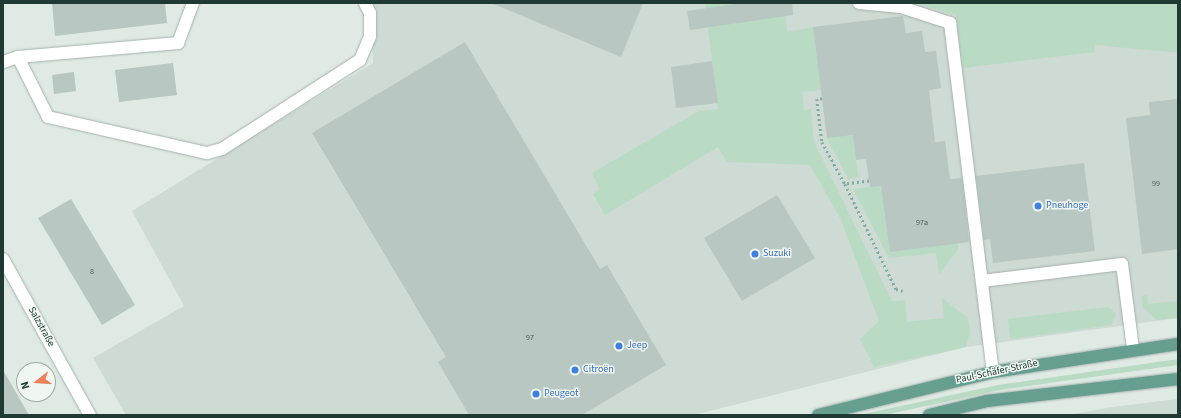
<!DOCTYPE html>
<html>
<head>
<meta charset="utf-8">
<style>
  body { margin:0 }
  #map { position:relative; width:1181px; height:418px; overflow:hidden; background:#e0eae5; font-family:"Source Sans 3",sans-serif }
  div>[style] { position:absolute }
  .built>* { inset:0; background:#cedad4 }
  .green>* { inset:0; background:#b9dbc3 }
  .building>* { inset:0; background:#b8c7c1 }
  .path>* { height:2.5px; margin-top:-1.25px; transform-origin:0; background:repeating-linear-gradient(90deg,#81aca0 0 2px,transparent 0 5px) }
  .roads { filter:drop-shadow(0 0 1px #a3b1ac) drop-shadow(0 0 1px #a3b1ac) }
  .minor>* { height:12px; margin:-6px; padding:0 6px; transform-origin:6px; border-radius:6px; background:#fff }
  .major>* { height:12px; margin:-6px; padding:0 6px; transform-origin:6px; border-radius:6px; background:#669e90 }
  .dots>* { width:11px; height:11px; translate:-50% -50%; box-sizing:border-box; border:2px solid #f0f7f3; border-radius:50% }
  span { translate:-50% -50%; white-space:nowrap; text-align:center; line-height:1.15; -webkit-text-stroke:3px #f0f7f3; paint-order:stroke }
  .number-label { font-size:8px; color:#475c56 }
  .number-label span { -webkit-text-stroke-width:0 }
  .shop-label { font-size:10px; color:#366cbe }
  .left { translate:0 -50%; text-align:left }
  .street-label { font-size:10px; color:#213933 }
  .frame { position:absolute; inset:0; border:4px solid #213933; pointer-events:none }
  .north { position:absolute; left:16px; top:362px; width:40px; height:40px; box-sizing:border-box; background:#f0f7f3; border:1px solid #9daba6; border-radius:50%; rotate:253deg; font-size:11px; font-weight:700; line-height:16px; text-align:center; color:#213933 }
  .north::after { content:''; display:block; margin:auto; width:14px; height:18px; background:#ec815c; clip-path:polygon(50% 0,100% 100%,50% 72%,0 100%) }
</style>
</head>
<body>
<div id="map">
  <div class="built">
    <i style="clip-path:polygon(371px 3px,915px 3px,1024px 35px,1178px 53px,1178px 318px,966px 347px,694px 415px,126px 415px,93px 358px,184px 306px,132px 211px,373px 63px)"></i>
    <i style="clip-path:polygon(1178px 399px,1178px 415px,1069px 415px,1112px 407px)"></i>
  </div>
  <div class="green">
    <i style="clip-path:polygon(705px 3px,741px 3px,785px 16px,787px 32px,813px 27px,821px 90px,802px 92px,804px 110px,811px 109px,814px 142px,892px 301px,905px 300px,907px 322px,944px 318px,942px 298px,968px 318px,970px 332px,966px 347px,874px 367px,860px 339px,879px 321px,841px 220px,810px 165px,727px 162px,718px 147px,605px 215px,593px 194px,600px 189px,592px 173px,699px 111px,718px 109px)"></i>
    <i style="clip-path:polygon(915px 3px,1178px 3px,1178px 53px,1095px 45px,1095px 52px,963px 68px,956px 15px)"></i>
    <i style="clip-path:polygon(875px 132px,876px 139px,854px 142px,858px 177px,848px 179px,827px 138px)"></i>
    <i style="clip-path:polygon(881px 186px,958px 243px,958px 250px,939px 274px,936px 253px,889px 258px,853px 189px)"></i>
    <i style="clip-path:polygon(1147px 295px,1148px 304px,1178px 301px,1178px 318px,1157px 320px,1143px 308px,1142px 296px)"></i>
    <i style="clip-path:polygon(1108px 307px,1116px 314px,1111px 325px,1010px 339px,1008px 319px)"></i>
    <i style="clip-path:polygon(1178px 359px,1178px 365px,1000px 390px,885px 415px,859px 415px,998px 385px)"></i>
  </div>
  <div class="building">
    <i style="clip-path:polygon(52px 3px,165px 3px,167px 23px,55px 36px)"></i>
    <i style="clip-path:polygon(491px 3px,643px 3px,621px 57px)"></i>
    <i style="clip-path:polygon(741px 3px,792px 3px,793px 15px,690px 30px,687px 11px)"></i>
    <i style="clip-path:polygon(903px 16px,906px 33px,922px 31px,925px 52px,936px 51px,941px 88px,929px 90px,935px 142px,945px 141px,950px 179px,962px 178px,969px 242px,890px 252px,881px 186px,870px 187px,866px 159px,856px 160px,853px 135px,827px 138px,813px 27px)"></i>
    <i style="clip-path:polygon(465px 42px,600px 269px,607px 265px,666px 365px,582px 415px,469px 415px,438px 362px,446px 357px,312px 133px)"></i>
    <i style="clip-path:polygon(712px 61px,718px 103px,676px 108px,671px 67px)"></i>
    <i style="clip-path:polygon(173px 63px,177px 95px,119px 102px,115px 70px)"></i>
    <i style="clip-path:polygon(74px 72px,76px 91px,54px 94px,52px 75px)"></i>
    <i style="clip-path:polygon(1178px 99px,1178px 249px,1142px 254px,1126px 118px,1150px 115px,1149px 102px)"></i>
    <i style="clip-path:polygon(1084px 163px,1095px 251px,993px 263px,990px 239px,984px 240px,976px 176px)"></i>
    <i style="clip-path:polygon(777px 195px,815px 258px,742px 301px,704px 238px)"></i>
    <i style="clip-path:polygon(71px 199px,135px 305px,102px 325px,38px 218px)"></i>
    <i style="clip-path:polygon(3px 370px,29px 415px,3px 415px)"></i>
  </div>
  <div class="path">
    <i style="left:822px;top:99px;width:5px;rotate:180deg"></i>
    <i style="left:817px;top:99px;width:43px;rotate:83.4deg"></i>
    <i style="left:822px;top:142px;width:48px;rotate:61.3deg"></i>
    <i style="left:869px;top:181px;width:24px;rotate:173deg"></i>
    <i style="left:845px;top:184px;width:117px;rotate:64.1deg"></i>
    <i style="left:896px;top:289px;width:7px;rotate:16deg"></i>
  </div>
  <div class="roads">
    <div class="minor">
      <i style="left:859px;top:3px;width:42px;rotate:5.4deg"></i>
      <i style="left:901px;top:7px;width:52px;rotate:18.1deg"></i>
      <i style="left:950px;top:23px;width:352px;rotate:83deg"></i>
      <i style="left:18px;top:57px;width:67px;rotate:63.4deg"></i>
      <i style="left:48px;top:117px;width:163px;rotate:12.8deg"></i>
      <i style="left:207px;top:153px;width:16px;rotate:-15deg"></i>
      <i style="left:222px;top:149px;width:164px;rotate:-32.8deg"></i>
      <i style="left:360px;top:60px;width:26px;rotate:-67deg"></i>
      <i style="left:370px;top:36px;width:23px;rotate:-90deg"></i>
      <i style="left:370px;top:13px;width:11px;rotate:-117deg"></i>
      <i style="left:3px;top:62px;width:16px;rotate:-18deg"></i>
      <i style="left:18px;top:57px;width:161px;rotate:-5deg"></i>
      <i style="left:178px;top:43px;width:43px;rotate:-69.4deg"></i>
      <i style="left:3px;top:259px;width:179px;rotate:60.9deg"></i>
      <i style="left:982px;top:281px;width:141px;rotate:-6.9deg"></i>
      <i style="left:1122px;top:264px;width:86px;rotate:82.6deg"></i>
    </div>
    <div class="major">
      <i style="left:818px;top:415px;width:180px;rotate:-13.8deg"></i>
      <i style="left:993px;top:372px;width:187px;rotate:-8.6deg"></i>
      <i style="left:929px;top:415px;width:60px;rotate:-13.6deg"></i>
      <i style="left:987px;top:401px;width:192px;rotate:-6.6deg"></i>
    </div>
  </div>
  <div class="dots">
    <i style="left:1038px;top:206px;background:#3f7fe0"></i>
    <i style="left:755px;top:254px;background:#3f7fe0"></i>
    <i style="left:619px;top:346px;background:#3f7fe0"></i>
    <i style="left:575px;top:370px;background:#3f7fe0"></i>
    <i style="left:536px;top:394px;background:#3f7fe0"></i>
  </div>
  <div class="number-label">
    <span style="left:1156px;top:184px">99</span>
    <span style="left:922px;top:223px">97a</span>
    <span style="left:92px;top:272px">8</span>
    <span style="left:530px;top:338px">97</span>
  </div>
  <div class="shop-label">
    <span class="left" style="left:1046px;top:206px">Pneuhoge</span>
    <span class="left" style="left:763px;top:254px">Suzuki</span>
    <span class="left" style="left:627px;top:346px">Jeep</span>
    <span class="left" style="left:583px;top:370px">Citroën</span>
    <span class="left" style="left:544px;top:394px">Peugeot</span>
  </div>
  <div class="street-label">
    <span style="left:41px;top:327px;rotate:61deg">Salzstraße</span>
    <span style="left:997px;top:372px;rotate:-12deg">Paul-Schäfer-Straße</span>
  </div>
  <div class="frame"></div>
  <div class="north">N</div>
</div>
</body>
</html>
